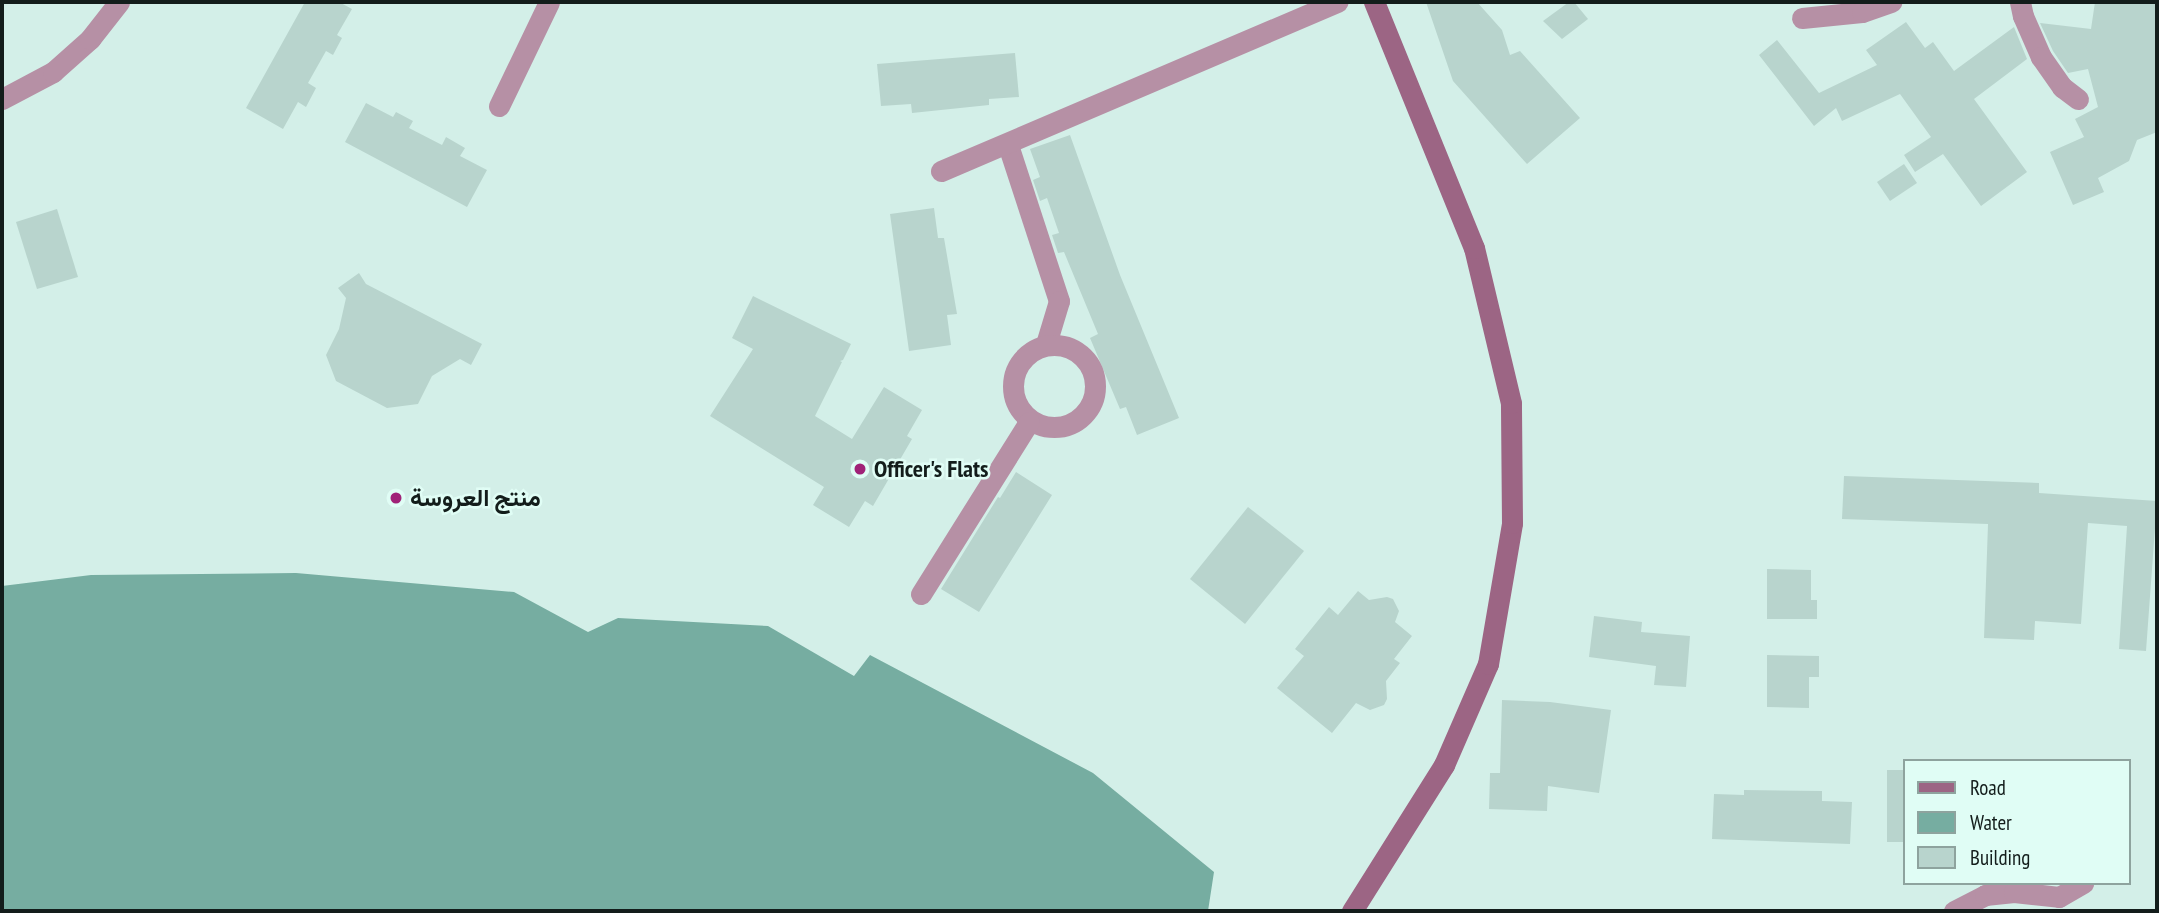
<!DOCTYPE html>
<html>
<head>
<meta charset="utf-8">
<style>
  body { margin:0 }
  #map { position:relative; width:2159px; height:913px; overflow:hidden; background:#d3efe8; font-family:"PT Sans Narrow",Vazirmatn,sans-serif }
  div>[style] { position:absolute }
  .water>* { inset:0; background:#76ada1 }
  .building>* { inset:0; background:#b8d4cd }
  .street>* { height:21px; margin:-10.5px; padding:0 10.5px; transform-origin:10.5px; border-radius:10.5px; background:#b690a5 }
  .street>.ring { margin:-10.5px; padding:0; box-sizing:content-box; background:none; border:21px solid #b690a5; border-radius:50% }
  .secondary>* { height:21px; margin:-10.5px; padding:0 10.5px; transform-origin:10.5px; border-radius:10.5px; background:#9c6584 }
  .dots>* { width:19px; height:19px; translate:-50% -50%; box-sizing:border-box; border:4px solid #e0fdf5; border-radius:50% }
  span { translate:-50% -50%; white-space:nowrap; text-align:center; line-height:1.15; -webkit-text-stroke:5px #e0fdf5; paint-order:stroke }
  .poi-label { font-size:24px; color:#131d1b; font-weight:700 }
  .left { translate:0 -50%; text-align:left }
  .frame { position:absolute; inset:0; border:4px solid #131d1b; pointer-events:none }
  .legend { position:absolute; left:1903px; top:759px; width:228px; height:126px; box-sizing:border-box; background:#e0fdf5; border:2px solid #8ea39e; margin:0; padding:9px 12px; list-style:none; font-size:21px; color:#131d1b }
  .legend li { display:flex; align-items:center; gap:14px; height:35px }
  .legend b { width:35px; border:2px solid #8ea39e }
</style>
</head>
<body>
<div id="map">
  <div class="water">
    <i style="clip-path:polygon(296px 573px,514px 592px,588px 632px,618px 618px,768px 626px,854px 676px,870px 655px,1093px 773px,1214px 872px,1208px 911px,2px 911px,2px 586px,91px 575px)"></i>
  </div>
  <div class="building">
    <i style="clip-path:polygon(305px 2px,339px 2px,352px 9px,337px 35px,342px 38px,333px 55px,326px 51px,308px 83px,316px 88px,306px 107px,298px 102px,283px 129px,246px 108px)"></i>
    <i style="clip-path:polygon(1426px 2px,1477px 2px,1502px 30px,1510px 55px,1520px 51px,1580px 118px,1527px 164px,1453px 81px)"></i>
    <i style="clip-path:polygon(1569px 2px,1574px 2px,1588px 19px,1562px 39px,1543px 21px)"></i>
    <i style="clip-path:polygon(2095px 2px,2157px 2px,2157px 132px,2137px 140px,2129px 161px,2098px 178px,2104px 192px,2073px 205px,2050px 152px,2084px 137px,2075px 119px,2098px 107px,2088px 69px,2068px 73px,2053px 51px,2040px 23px,2091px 29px)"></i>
    <i style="clip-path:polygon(1906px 22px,1925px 48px,1933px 42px,1954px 71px,2014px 27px,2027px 59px,1974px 99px,2027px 172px,1981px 206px,1943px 154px,1915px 172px,1904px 155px,1931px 137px,1900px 94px,1842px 121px,1836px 108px,1814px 126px,1759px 55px,1777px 40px,1819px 93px,1877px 65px,1866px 50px)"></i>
    <i style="clip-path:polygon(1015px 53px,1019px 97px,989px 99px,989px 105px,912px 113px,911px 104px,881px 106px,877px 64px)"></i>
    <i style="clip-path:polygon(366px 103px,393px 117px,396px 112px,413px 121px,409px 128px,442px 145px,446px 137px,465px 148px,460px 156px,487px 170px,467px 207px,345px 142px)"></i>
    <i style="clip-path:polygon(1070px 135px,1120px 275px,1179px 418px,1137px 435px,1126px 407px,1120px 409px,1090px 338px,1098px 334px,1064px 252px,1058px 253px,1052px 235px,1059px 233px,1047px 198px,1040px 201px,1033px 180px,1040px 177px,1030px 149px)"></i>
    <i style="clip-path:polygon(1904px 164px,1917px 183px,1890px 201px,1877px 182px)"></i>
    <i style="clip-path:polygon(934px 208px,938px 238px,944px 238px,957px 314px,947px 315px,951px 345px,909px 351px,890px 214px)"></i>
    <i style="clip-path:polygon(57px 209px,78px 277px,37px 289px,16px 222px)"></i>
    <i style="clip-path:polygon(359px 273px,366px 284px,482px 344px,471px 365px,460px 359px,432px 376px,418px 404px,387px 408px,336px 381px,326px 355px,339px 329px,346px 298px,338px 288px)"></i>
    <i style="clip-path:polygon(753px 296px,851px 344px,843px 360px,840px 361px,842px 362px,815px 416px,852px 439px,884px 387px,922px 410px,907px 436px,912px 439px,873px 506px,865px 501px,849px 527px,813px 505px,824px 487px,710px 416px,753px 349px,732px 338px)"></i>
    <i style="clip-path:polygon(1016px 472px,1052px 495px,979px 612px,941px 589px,998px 497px,1000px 498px)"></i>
    <i style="clip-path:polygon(1844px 476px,2039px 483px,2039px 493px,2157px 501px,2146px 651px,2119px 649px,2127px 526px,2088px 523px,2081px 624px,2035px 621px,2034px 640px,1984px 638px,1988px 524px,1842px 519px)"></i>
    <i style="clip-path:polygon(1248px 507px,1304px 551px,1245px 624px,1190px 579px)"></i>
    <i style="clip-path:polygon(1767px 569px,1811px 570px,1811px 600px,1817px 600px,1817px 619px,1767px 619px)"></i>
    <i style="clip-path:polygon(1358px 591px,1369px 600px,1387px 597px,1393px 599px,1399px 611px,1395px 622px,1412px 636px,1394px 659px,1400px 663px,1386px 681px,1387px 699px,1384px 705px,1370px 710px,1356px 703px,1332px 733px,1277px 688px,1304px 656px,1295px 649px,1329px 607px,1338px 615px)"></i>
    <i style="clip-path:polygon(1594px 616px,1642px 622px,1641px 632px,1690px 636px,1686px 687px,1654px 685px,1656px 666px,1589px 657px)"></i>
    <i style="clip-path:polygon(1767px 655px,1819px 656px,1819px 677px,1809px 677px,1809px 708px,1767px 707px)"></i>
    <i style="clip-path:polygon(1502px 700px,1550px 702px,1611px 710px,1599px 793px,1548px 786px,1547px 811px,1489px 809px,1490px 773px,1500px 773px)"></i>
    <i style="clip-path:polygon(1887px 770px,1905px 770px,1905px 842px,1887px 842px)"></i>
    <i style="clip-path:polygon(1744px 790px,1822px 791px,1822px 801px,1852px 802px,1850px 844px,1712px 839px,1714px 794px,1744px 795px)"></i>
  </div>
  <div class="street">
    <i style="left:2020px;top:2px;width:14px;rotate:78deg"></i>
    <i style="left:2023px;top:16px;width:45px;rotate:66.3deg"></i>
    <i style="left:2041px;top:57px;width:37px;rotate:55deg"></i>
    <i style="left:2062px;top:87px;width:20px;rotate:37deg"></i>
    <i style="left:1802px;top:18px;width:60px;rotate:-5.7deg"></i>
    <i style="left:1862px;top:12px;width:31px;rotate:-19deg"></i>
    <i style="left:2px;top:99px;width:58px;rotate:-27.9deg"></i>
    <i style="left:53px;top:72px;width:50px;rotate:-41.7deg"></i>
    <i style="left:90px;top:39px;width:47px;rotate:-51.9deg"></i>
    <i style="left:499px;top:106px;width:115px;rotate:-64.3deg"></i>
    <i style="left:1008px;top:145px;width:164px;rotate:71.9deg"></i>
    <i style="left:1059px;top:301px;width:45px;rotate:106.8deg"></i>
    <i style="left:941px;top:171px;width:431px;rotate:-23.1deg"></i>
    <i class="ring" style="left:1013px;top:345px;width:61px;height:61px"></i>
    <i style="left:921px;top:594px;width:203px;rotate:-57.9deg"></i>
    <i style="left:1954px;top:911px;width:35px;rotate:-27deg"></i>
    <i style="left:1985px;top:895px;width:29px;rotate:-6deg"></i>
    <i style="left:2014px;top:892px;width:45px;rotate:6.3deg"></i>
    <i style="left:2059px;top:897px;width:28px;rotate:-30deg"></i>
  </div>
  <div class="secondary">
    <i style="left:1352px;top:911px;width:173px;rotate:-57.8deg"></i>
    <i style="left:1444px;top:765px;width:110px;rotate:-66.5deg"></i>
    <i style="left:1488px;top:664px;width:143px;rotate:-80.3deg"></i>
    <i style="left:1512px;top:523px;width:120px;rotate:-90.5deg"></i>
    <i style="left:1511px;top:403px;width:159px;rotate:-103.4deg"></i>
    <i style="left:1474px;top:248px;width:266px;rotate:-112.1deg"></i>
  </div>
  <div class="dots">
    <i style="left:860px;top:469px;background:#a02378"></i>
    <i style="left:396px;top:498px;background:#a02378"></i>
  </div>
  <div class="poi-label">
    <span class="left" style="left:874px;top:469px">Officer's Flats</span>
    <span class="left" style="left:410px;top:498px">منتج العروسة</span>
  </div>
  <div class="frame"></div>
  <ul class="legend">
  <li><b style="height:9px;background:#9c6584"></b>Road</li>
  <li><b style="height:19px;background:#76ada1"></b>Water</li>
  <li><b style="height:19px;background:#b8d4cd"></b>Building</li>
  </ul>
</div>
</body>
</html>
